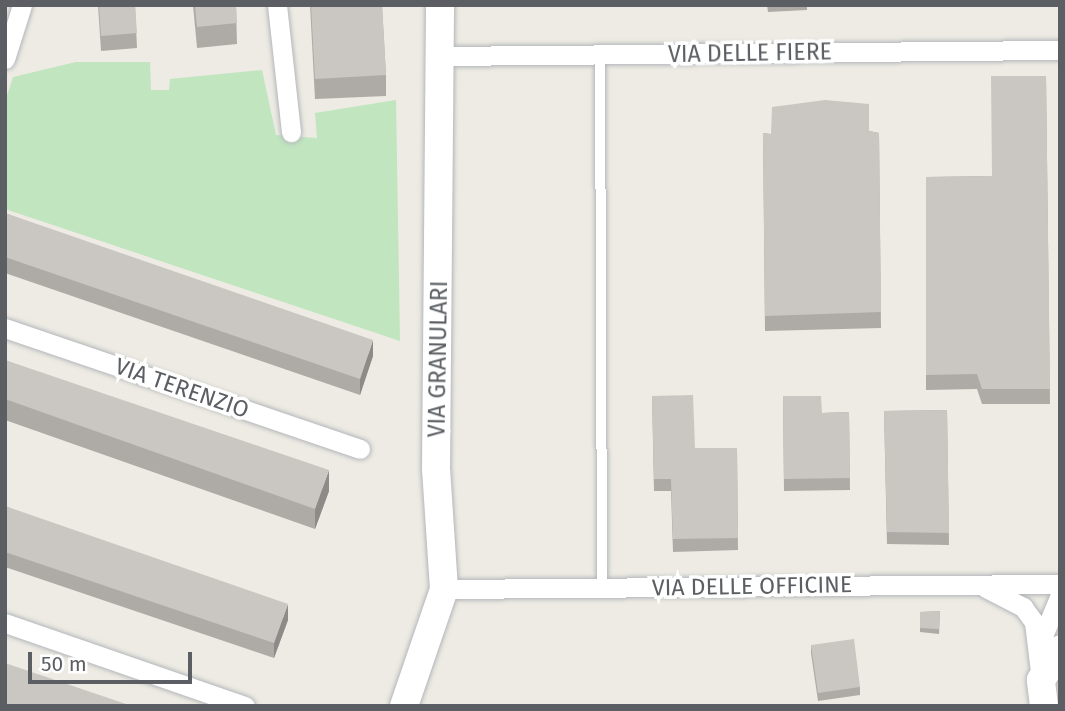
<!DOCTYPE html>
<html>
<head>
<meta charset="utf-8">
<style>
  body { margin:0 }
  #map { position:relative; width:1065px; height:711px; overflow:hidden; background:#edebe3; font-family:"Fira Sans",sans-serif }
  div>[style] { position:absolute }
  .green>* { inset:0; background:#c0e5bf }
  .roads { filter:drop-shadow(0 0 2px #b3b6ba) drop-shadow(0 0 2px #b3b6ba) }
  .lane>* { height:10px; margin:-5px; padding:0 5px; transform-origin:5px; border-radius:5px; background:#fff }
  .street>* { height:19px; margin:-9.5px; padding:0 9.5px; transform-origin:9.5px; border-radius:9.5px; background:#fff }
  .secondary>* { height:28px; margin:-14px; padding:0 14px; transform-origin:14px; border-radius:14px; background:#fff }
  .wall>* { inset:0; background:#aeaba7 }
  .shaded-wall>* { inset:0; background:#8d8b88 }
  .building>* { inset:0; background:#cac7c2 }
  span { translate:-50% -50%; white-space:nowrap; text-align:center; line-height:1.15; -webkit-text-stroke:7px #fff; paint-order:stroke }
  .street-label { font-size:23px; color:#5b5f63 }
  .frame { position:absolute; inset:0; border:7px solid #5b5f63; pointer-events:none }
  .scale { position:absolute; left:28px; top:652px; width:164px; height:32px; box-sizing:border-box; border:4px solid #5b5f63; border-top:0; padding-left:9px; font-size:21px; line-height:24px; white-space:nowrap; color:#5b5f63; -webkit-text-stroke:5px #fff; paint-order:stroke }
</style>
</head>
<body>
<div id="map">
  <div class="green">
    <i style="clip-path:polygon(76px 62px,150px 62px,151px 90px,169px 90px,170px 79px,262px 70px,276px 135px,317px 138px,315px 113px,396px 100px,400px 341px,5px 209px,5px 102px,13px 77px)"></i>
  </div>
  <div class="roads">
    <div class="lane">
      <i style="left:600px;top:55px;width:532px;rotate:89.78deg"></i>
    </div>
    <div class="street">
      <i style="left:277px;top:5px;width:128px;rotate:83.7deg"></i>
      <i style="left:441px;top:56px;width:619px;rotate:-0.56deg"></i>
      <i style="left:5px;top:59px;width:57px;rotate:-72.5deg"></i>
      <i style="left:5px;top:328px;width:375px;rotate:18.8deg"></i>
      <i style="left:986px;top:588px;width:42px;rotate:27.2deg"></i>
      <i style="left:1023px;top:607px;width:19px;rotate:54deg"></i>
      <i style="left:1034px;top:622px;width:58px;rotate:83.1deg"></i>
      <i style="left:444px;top:589px;width:616px;rotate:-0.47deg"></i>
      <i style="left:5px;top:623px;width:254px;rotate:19.1deg"></i>
      <i style="left:1040px;top:643px;width:52px;rotate:-67.4deg"></i>
    </div>
    <div class="secondary">
      <i style="left:404px;top:706px;width:124px;rotate:-71.1deg"></i>
      <i style="left:444px;top:589px;width:120px;rotate:-93.8deg"></i>
      <i style="left:436px;top:469px;width:464px;rotate:-89.5deg"></i>
      <i style="left:1044px;top:706px;width:26px;rotate:-97deg"></i>
      <i style="left:1041px;top:680px;width:36px;rotate:-58deg"></i>
    </div>
  </div>
  <div class="wall">
    <i style="clip-path:polygon(98px 5px,135px 5px,137px 48px,101px 51px)"></i>
    <i style="clip-path:polygon(193px 5px,236px 5px,237px 44px,197px 48px)"></i>
    <i style="clip-path:polygon(310px 5px,382px 5px,386px 75px,386px 96px,315px 99px)"></i>
    <i style="clip-path:polygon(767px 5px,807px 5px,807px 10px,768px 12px)"></i>
    <i style="clip-path:polygon(1046px 76px,1050px 404px,982px 404px,977px 389px,926px 390px,926px 177px,992px 176px)"></i>
    <i style="clip-path:polygon(869px 131px,879px 133px,881px 328px,765px 331px,763px 133px,771px 134px)"></i>
    <i style="clip-path:polygon(5px 213px,373px 356px,360px 395px,5px 273px)"></i>
    <i style="clip-path:polygon(5px 360px,329px 491px,315px 529px,5px 420px)"></i>
    <i style="clip-path:polygon(652px 396px,695px 448px,737px 448px,738px 550px,673px 552px,671px 491px,654px 491px)"></i>
    <i style="clip-path:polygon(783px 396px,822px 413px,849px 412px,850px 490px,784px 491px)"></i>
    <i style="clip-path:polygon(947px 410px,949px 545px,887px 544px,884px 411px)"></i>
    <i style="clip-path:polygon(5px 506px,288px 620px,274px 658px,5px 567px)"></i>
    <i style="clip-path:polygon(940px 611px,939px 634px,920px 632px,920px 612px)"></i>
    <i style="clip-path:polygon(811px 645px,860px 687px,860px 695px,818px 701px,811px 653px)"></i>
  </div>
  <div class="shaded-wall">
    <i style="clip-path:polygon(373px 340px,373px 356px,360px 395px,360px 379px)"></i>
    <i style="clip-path:polygon(329px 470px,329px 491px,315px 529px,315px 509px)"></i>
    <i style="clip-path:polygon(288px 604px,288px 620px,274px 658px,274px 643px)"></i>
  </div>
  <div class="building">
    <i style="clip-path:polygon(99px 5px,135px 5px,137px 33px,101px 36px)"></i>
    <i style="clip-path:polygon(195px 5px,236px 5px,237px 23px,197px 27px)"></i>
    <i style="clip-path:polygon(311px 5px,382px 5px,386px 75px,315px 79px)"></i>
    <i style="clip-path:polygon(991px 76px,1046px 76px,1050px 389px,982px 389px,977px 374px,926px 375px,926px 177px,992px 176px)"></i>
    <i style="clip-path:polygon(825px 100px,869px 104px,869px 131px,879px 133px,881px 312px,765px 316px,763px 133px,771px 134px,772px 107px)"></i>
    <i style="clip-path:polygon(5px 213px,373px 340px,360px 379px,5px 257px)"></i>
    <i style="clip-path:polygon(5px 360px,329px 470px,315px 509px,5px 399px)"></i>
    <i style="clip-path:polygon(693px 395px,695px 448px,737px 448px,738px 538px,673px 539px,671px 479px,654px 479px,652px 396px)"></i>
    <i style="clip-path:polygon(783px 396px,821px 396px,822px 413px,849px 412px,850px 478px,784px 479px)"></i>
    <i style="clip-path:polygon(947px 410px,949px 533px,887px 532px,884px 411px)"></i>
    <i style="clip-path:polygon(5px 506px,288px 604px,274px 643px,5px 552px)"></i>
    <i style="clip-path:polygon(940px 611px,939px 629px,920px 628px,920px 612px)"></i>
    <i style="clip-path:polygon(854px 639px,860px 687px,818px 693px,811px 645px)"></i>
    <i style="clip-path:polygon(5px 663px,132px 706px,9px 706px,5px 705px)"></i>
  </div>
  <div class="street-label">
    <span style="left:750px;top:53px;rotate:-1deg">VIA DELLE FIERE</span>
    <span style="left:438px;top:359px;rotate:-89deg">VIA GRANULARI</span>
    <span style="left:182px;top:388px;rotate:19deg">VIA TERENZIO</span>
    <span style="left:752px;top:586px;rotate:-1deg">VIA DELLE OFFICINE</span>
  </div>
  <div class="frame"></div>
  <div class="scale">50 m</div>
</div>
</body>
</html>
